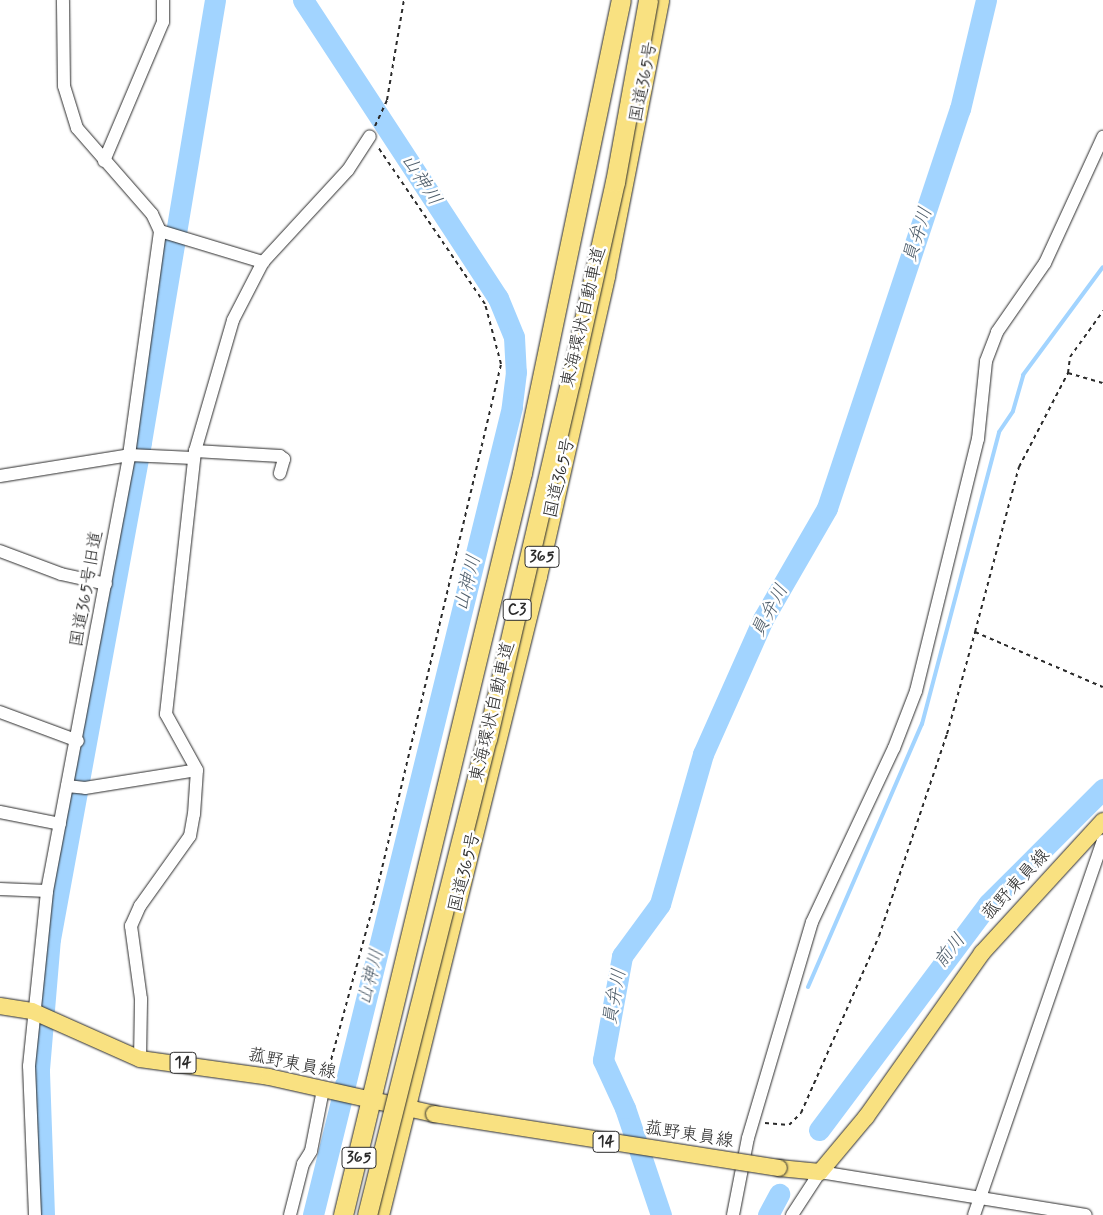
<!DOCTYPE html>
<html>
<head>
<meta charset="utf-8">
<style>
  body { margin:0 }
  #map { position:relative; width:1103px; height:1215px; overflow:hidden; background:#fff; font-family:Mynerve,"Klee One",sans-serif }
  div>[style] { position:absolute }
  .stream>* { height:4px; margin:-2px; padding:0 2px; transform-origin:2px; border-radius:2px; background:#a2d4ff }
  .river>* { height:21px; margin:-10.5px; padding:0 10.5px; transform-origin:10.5px; border-radius:10.5px; background:#a2d4ff }
  .path>* { height:2px; margin-top:-1px; transform-origin:0; background:repeating-linear-gradient(90deg,#2b2b2b 0 4px,transparent 0 8px) }
  .roads { filter:drop-shadow(0 0 1px #2b2b2b) drop-shadow(0 0 1px #2b2b2b) }
  .minor>* { height:12px; margin:-6px; padding:0 6px; transform-origin:6px; border-radius:6px; background:#fff }
  .major>* { height:16px; margin:-8px; padding:0 8px; transform-origin:8px; border-radius:8px; background:#f9e181 }
  .highway>* { height:19px; margin:-9.5px; padding:0 9.5px; transform-origin:9.5px; border-radius:9.5px; background:#f9e181 }
  .bridges { filter:drop-shadow(0 0 1px #2b2b2b) drop-shadow(0 0 1px #2b2b2b) }
  .major-bridge>* { height:16px; margin:-8px; padding:0 8px; transform-origin:8px; border-radius:8px; background:#f9e181 }
  .highway-bridge>* { height:19px; margin:-9.5px; padding:0 9.5px; transform-origin:9.5px; border-radius:9.5px; background:#f9e181 }
  span { translate:-50% -50%; white-space:nowrap; text-align:center; line-height:1.15; -webkit-text-stroke:5px #fff; paint-order:stroke }
  .shield-label span { padding:1px 4px; background:#fff; border:1px solid; border-radius:4px; -webkit-text-stroke-width:0 }
  .shield-label { font-size:16px; color:#2b2b2b; font-weight:700 }
  .street-label { font-size:18px; color:#2b2b2b }
  .water-label { font-size:19px; color:#4f5e6b; font-style:italic }
</style>
</head>
<body>
<div id="map">
  <div class="stream">
    <i style="left:808px;top:987px;width:287px;rotate:-66.6deg"></i>
    <i style="left:922px;top:724px;width:302px;rotate:-75.2deg"></i>
    <i style="left:999px;top:432px;width:25px;rotate:-56deg"></i>
    <i style="left:1013px;top:411px;width:37px;rotate:-74deg"></i>
    <i style="left:1023px;top:375px;width:134px;rotate:-53.5deg"></i>
  </div>
  <div class="river">
    <i style="left:303px;top:0;width:356px;rotate:56.8deg"></i>
    <i style="left:498px;top:298px;width:42px;rotate:67.7deg"></i>
    <i style="left:514px;top:337px;width:35px;rotate:87deg"></i>
    <i style="left:516px;top:372px;width:35px;rotate:97deg"></i>
    <i style="left:512px;top:407px;width:832px;rotate:103.84deg"></i>
    <i style="left:819px;top:1130px;width:282px;rotate:-53.2deg"></i>
    <i style="left:988px;top:904px;width:163px;rotate:-45deg"></i>
    <i style="left:44px;top:1215px;width:146px;rotate:-92deg"></i>
    <i style="left:39px;top:1069px;width:130px;rotate:-85.2deg"></i>
    <i style="left:50px;top:939px;width:505px;rotate:-79.62deg"></i>
    <i style="left:141px;top:442px;width:448px;rotate:-80.5deg"></i>
    <i style="left:661px;top:1215px;width:113px;rotate:-108.6deg"></i>
    <i style="left:625px;top:1108px;width:53px;rotate:-114.6deg"></i>
    <i style="left:603px;top:1060px;width:106px;rotate:-79.6deg"></i>
    <i style="left:622px;top:956px;width:64px;rotate:-53.8deg"></i>
    <i style="left:660px;top:904px;width:156px;rotate:-74deg"></i>
    <i style="left:703px;top:754px;width:148px;rotate:-66deg"></i>
    <i style="left:763px;top:619px;width:128px;rotate:-60deg"></i>
    <i style="left:827px;top:508px;width:421px;rotate:-71.6deg"></i>
    <i style="left:960px;top:109px;width:112px;rotate:-76.6deg"></i>
    <i style="left:768px;top:1215px;width:24px;rotate:-62deg"></i>
  </div>
  <div class="path">
    <i style="left:375px;top:126px;width:29px;rotate:-65deg"></i>
    <i style="left:387px;top:100px;width:101px;rotate:-80.4deg"></i>
    <i style="left:1068px;top:373px;width:16px;rotate:-83deg"></i>
    <i style="left:1070px;top:357px;width:57px;rotate:-54.3deg"></i>
    <i style="left:975px;top:632px;width:171px;rotate:-75.1deg"></i>
    <i style="left:1019px;top:467px;width:106px;rotate:-62.5deg"></i>
    <i style="left:1068px;top:373px;width:36px;rotate:16deg"></i>
    <i style="left:327px;top:1075px;width:183px;rotate:-74.8deg"></i>
    <i style="left:375px;top:898px;width:549px;rotate:-76.72deg"></i>
    <i style="left:501px;top:364px;width:62px;rotate:-104.9deg"></i>
    <i style="left:485px;top:304px;width:190px;rotate:-124.3deg"></i>
    <i style="left:765px;top:1123px;width:24px;rotate:5deg"></i>
    <i style="left:789px;top:1125px;width:17px;rotate:-45deg"></i>
    <i style="left:801px;top:1113px;width:193px;rotate:-66.2deg"></i>
    <i style="left:879px;top:936px;width:213px;rotate:-71.4deg"></i>
    <i style="left:947px;top:734px;width:106px;rotate:-74.6deg"></i>
    <i style="left:975px;top:632px;width:139px;rotate:23.3deg"></i>
  </div>
  <div class="roads">
    <div class="minor">
      <i style="left:104px;top:161px;width:151px;rotate:-67deg"></i>
      <i style="left:163px;top:22px;width:22px;rotate:-90deg"></i>
      <i style="left:160px;top:231px;width:108px;rotate:16.8deg"></i>
      <i style="left:195px;top:451px;width:85px;rotate:3.4deg"></i>
      <i style="left:280px;top:456px;width:5px;rotate:37deg"></i>
      <i style="left:284px;top:459px;width:15px;rotate:106deg"></i>
      <i style="left:0;top:476px;width:131px;rotate:-9.2deg"></i>
      <i style="left:129px;top:455px;width:64px;rotate:2.7deg"></i>
      <i style="left:0;top:551px;width:65px;rotate:20.7deg"></i>
      <i style="left:61px;top:574px;width:46px;rotate:12.5deg"></i>
      <i style="left:0;top:712px;width:83px;rotate:20.4deg"></i>
      <i style="left:67px;top:786px;width:18px;rotate:6deg"></i>
      <i style="left:85px;top:788px;width:113px;rotate:-9.1deg"></i>
      <i style="left:0;top:812px;width:61px;rotate:11.3deg"></i>
      <i style="left:0;top:889px;width:47px;rotate:2.4deg"></i>
      <i style="left:140px;top:1059px;width:60px;rotate:-89deg"></i>
      <i style="left:141px;top:999px;width:74px;rotate:-97.8deg"></i>
      <i style="left:131px;top:926px;width:22px;rotate:-66deg"></i>
      <i style="left:140px;top:906px;width:86px;rotate:-54.5deg"></i>
      <i style="left:190px;top:836px;width:22px;rotate:-80deg"></i>
      <i style="left:194px;top:814px;width:44px;rotate:-86.1deg"></i>
      <i style="left:197px;top:770px;width:64px;rotate:-119deg"></i>
      <i style="left:166px;top:714px;width:265px;rotate:-83.7deg"></i>
      <i style="left:195px;top:451px;width:136px;rotate:-73.8deg"></i>
      <i style="left:233px;top:320px;width:65px;rotate:-62.7deg"></i>
      <i style="left:263px;top:262px;width:125px;rotate:-47.3deg"></i>
      <i style="left:348px;top:170px;width:40px;rotate:-57.1deg"></i>
      <i style="left:35px;top:1215px;width:149px;rotate:-92.3deg"></i>
      <i style="left:29px;top:1066px;width:176px;rotate:-84.1deg"></i>
      <i style="left:47px;top:891px;width:444px;rotate:-79.3deg"></i>
      <i style="left:129px;top:455px;width:226px;rotate:-82.1deg"></i>
      <i style="left:160px;top:231px;width:19px;rotate:-115deg"></i>
      <i style="left:152px;top:214px;width:114px;rotate:-131.1deg"></i>
      <i style="left:77px;top:128px;width:44px;rotate:-107.2deg"></i>
      <i style="left:64px;top:86px;width:86px;rotate:-90.7deg"></i>
      <i style="left:290px;top:1215px;width:53px;rotate:-75.7deg"></i>
      <i style="left:303px;top:1164px;width:15px;rotate:-58deg"></i>
      <i style="left:311px;top:1151px;width:62px;rotate:-78.9deg"></i>
      <i style="left:733px;top:1215px;width:78px;rotate:-79deg"></i>
      <i style="left:748px;top:1138px;width:225px;rotate:-73.5deg"></i>
      <i style="left:812px;top:922px;width:192px;rotate:-64.8deg"></i>
      <i style="left:894px;top:748px;width:61px;rotate:-68.9deg"></i>
      <i style="left:916px;top:691px;width:260px;rotate:-76.2deg"></i>
      <i style="left:978px;top:439px;width:78px;rotate:-84.1deg"></i>
      <i style="left:986px;top:361px;width:31px;rotate:-69deg"></i>
      <i style="left:997px;top:332px;width:84px;rotate:-55.2deg"></i>
      <i style="left:1045px;top:263px;width:139px;rotate:-65.3deg"></i>
      <i style="left:792px;top:1215px;width:51px;rotate:-56.9deg"></i>
      <i style="left:820px;top:1172px;width:269px;rotate:9.2deg"></i>
      <i style="left:974px;top:1215px;width:396px;rotate:-71deg"></i>
    </div>
    <div class="major">
      <i style="left:0;top:1006px;width:32px;rotate:9deg"></i>
      <i style="left:32px;top:1011px;width:118px;rotate:24deg"></i>
      <i style="left:140px;top:1059px;width:130px;rotate:7.9deg"></i>
      <i style="left:269px;top:1077px;width:169px;rotate:12.6deg"></i>
      <i style="left:779px;top:1168px;width:41px;rotate:5.6deg"></i>
      <i style="left:820px;top:1172px;width:72px;rotate:-50.1deg"></i>
      <i style="left:866px;top:1117px;width:201px;rotate:-54.7deg"></i>
      <i style="left:982px;top:953px;width:179px;rotate:-47.5deg"></i>
    </div>
    <div class="highway">
      <i style="left:343px;top:1215px;width:763px;rotate:-76.44deg"></i>
      <i style="left:522px;top:473px;width:483px;rotate:-78.2deg"></i>
      <i style="left:379px;top:1215px;width:658px;rotate:-76.11deg"></i>
      <i style="left:537px;top:576px;width:308px;rotate:-77.2deg"></i>
      <i style="left:605px;top:276px;width:281px;rotate:-78.9deg"></i>
    </div>
  </div>
  <div class="bridges">
    <div class="major-bridge">
      <i style="left:434px;top:1114px;width:349px;rotate:8.9deg"></i>
    </div>
    <div class="highway-bridge">
      <i style="left:367px;top:1215px;width:491px;rotate:-75.9deg"></i>
      <i style="left:487px;top:739px;width:366px;rotate:-76.9deg"></i>
      <i style="left:570px;top:383px;width:206px;rotate:-77.4deg"></i>
      <i style="left:615px;top:182px;width:185px;rotate:-79.7deg"></i>
    </div>
  </div>
  <div class="shield-label">
    <span style="left:542px;top:557px">365</span>
    <span style="left:517px;top:610px">C3</span>
    <span style="left:183px;top:1063px">14</span>
    <span style="left:606px;top:1142px">14</span>
    <span style="left:359px;top:1158px">365</span>
  </div>
  <div class="street-label">
    <span style="left:644px;top:82px;rotate:-79deg">国道365号</span>
    <span style="left:584px;top:317px;rotate:-77deg">東海環状自動車道</span>
    <span style="left:560px;top:478px;rotate:-77deg">国道365号</span>
    <span style="left:87px;top:589px;rotate:-80deg">国道365号旧道</span>
    <span style="left:493px;top:712px;rotate:-77deg">東海環状自動車道</span>
    <span style="left:465px;top:872px;rotate:-76deg">国道365号</span>
    <span style="left:1016px;top:885px;rotate:-47deg">菰野東員線</span>
    <span style="left:292px;top:1064px;rotate:12deg">菰野東員線</span>
    <span style="left:689px;top:1135px;rotate:9deg">菰野東員線</span>
  </div>
  <div class="water-label">
    <span style="left:421px;top:180px;rotate:57deg">山神川</span>
    <span style="left:918px;top:235px;rotate:-72deg">員弁川</span>
    <span style="left:468px;top:583px;rotate:-76deg">山神川</span>
    <span style="left:770px;top:611px;rotate:-62deg">員弁川</span>
    <span style="left:950px;top:951px;rotate:-52deg">前川</span>
    <span style="left:371px;top:977px;rotate:-76deg">山神川</span>
    <span style="left:615px;top:997px;rotate:-80deg">員弁川</span>
  </div>
</div>
</body>
</html>
